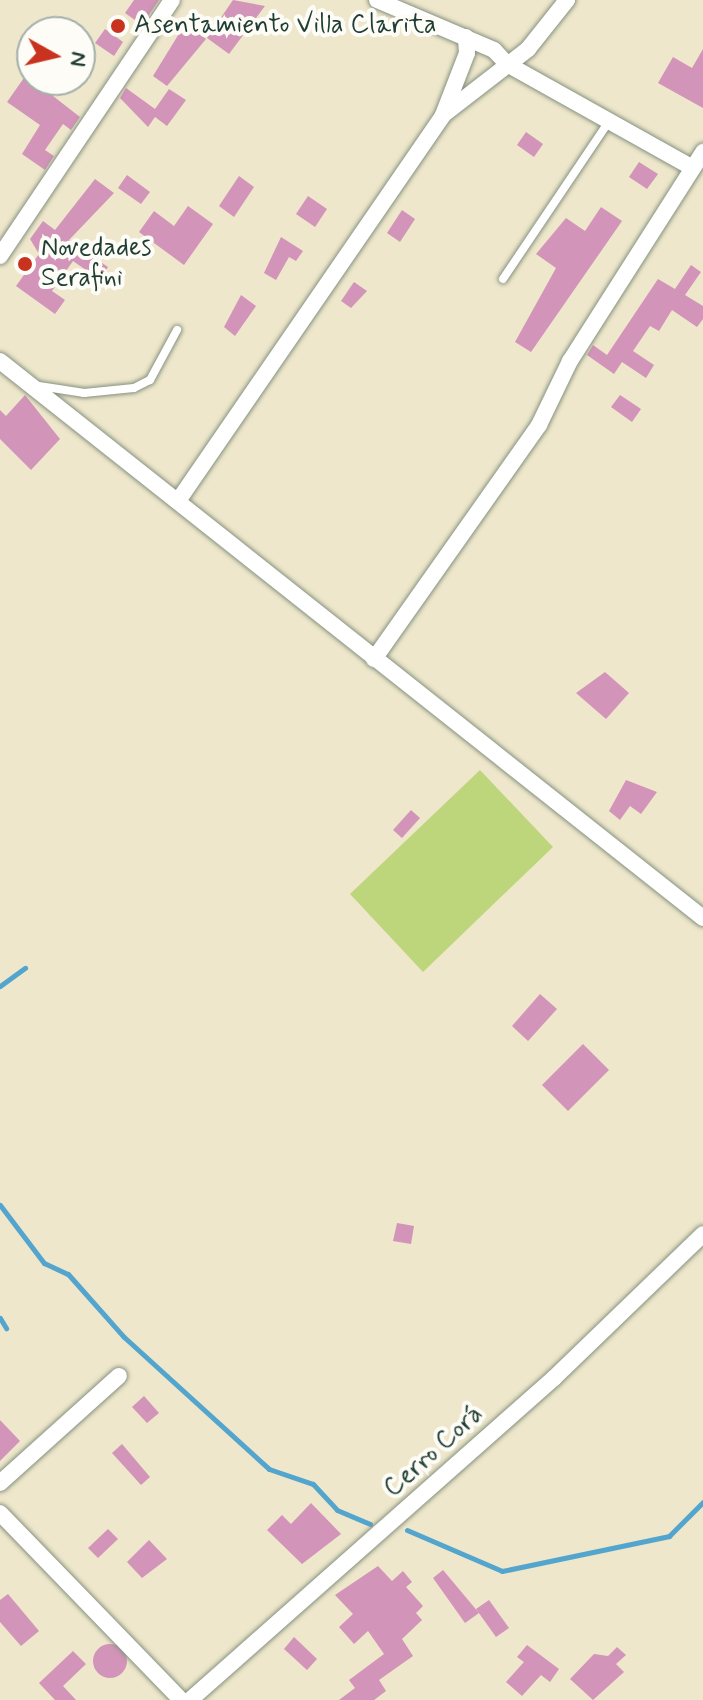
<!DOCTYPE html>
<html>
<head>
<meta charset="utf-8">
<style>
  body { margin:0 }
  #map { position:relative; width:703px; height:1700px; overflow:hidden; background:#eee7cb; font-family:Mynerve,sans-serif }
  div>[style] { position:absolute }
  .green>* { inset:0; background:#bdd67b }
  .stream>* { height:5px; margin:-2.5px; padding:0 2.5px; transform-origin:2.5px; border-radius:2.5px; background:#53a5ce }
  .building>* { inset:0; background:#d294b8 }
  .round { border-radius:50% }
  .roads { filter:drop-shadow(0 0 2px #869280) drop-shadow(0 0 2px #869280) }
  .service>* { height:8px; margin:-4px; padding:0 4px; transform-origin:4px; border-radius:4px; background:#fff }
  .minor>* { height:16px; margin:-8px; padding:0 8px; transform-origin:8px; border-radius:8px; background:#fff }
  .dots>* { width:22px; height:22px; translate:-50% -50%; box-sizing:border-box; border:4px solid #fdfcf7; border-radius:50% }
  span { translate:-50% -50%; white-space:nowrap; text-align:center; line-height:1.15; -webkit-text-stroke:8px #fdfcf7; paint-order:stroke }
  .poi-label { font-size:26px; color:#1f3d34 }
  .left { translate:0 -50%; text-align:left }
  .street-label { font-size:26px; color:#1f3d34 }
  .north { position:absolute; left:16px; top:16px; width:80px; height:80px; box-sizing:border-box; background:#fdfcf7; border:2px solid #a4b0a9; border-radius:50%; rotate:98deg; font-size:22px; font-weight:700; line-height:32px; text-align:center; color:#1f3d34 }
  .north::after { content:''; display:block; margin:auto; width:28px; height:36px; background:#c8321e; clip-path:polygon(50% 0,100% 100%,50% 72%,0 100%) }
</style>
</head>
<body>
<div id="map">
  <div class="green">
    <i style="clip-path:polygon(480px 770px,553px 847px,423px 972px,350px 894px)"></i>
  </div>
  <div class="stream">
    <i style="left:0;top:986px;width:31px;rotate:-36deg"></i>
    <i style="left:0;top:1205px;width:73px;rotate:52.8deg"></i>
    <i style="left:44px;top:1263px;width:26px;rotate:25deg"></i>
    <i style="left:68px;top:1274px;width:84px;rotate:48.4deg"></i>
    <i style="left:124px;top:1337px;width:196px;rotate:42.3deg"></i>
    <i style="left:269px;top:1469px;width:46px;rotate:18.8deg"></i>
    <i style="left:313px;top:1484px;width:35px;rotate:47deg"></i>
    <i style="left:337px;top:1510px;width:36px;rotate:23deg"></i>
    <i style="left:0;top:1318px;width:12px;rotate:59deg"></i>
    <i style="left:407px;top:1530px;width:103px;rotate:23.3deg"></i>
    <i style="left:502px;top:1571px;width:171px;rotate:-11.8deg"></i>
    <i style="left:669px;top:1536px;width:48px;rotate:-45deg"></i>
  </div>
  <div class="building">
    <i style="clip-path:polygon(134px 0,159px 0,142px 25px,125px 13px)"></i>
    <i style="clip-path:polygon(233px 0,265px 6px,229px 54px,207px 38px)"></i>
    <i style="clip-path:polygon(185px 24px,206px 39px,167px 86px,153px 76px)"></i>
    <i style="clip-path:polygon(105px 29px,123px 42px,114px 56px,95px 43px)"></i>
    <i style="clip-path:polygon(703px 49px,703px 108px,658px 83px,673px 57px,692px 68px)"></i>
    <i style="clip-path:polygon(26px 75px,80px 117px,71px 130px,63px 124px,45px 150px,54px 156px,45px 170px,22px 154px,40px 125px,7px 102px)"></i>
    <i style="clip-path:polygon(126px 88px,155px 109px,169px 89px,186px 100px,167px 126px,155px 117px,148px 127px,120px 98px)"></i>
    <i style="clip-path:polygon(526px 132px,543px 144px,534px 157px,517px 145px)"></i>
    <i style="clip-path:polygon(639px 162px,658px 174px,647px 189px,629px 177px)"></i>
    <i style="clip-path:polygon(127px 175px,150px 192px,141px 204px,118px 188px)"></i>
    <i style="clip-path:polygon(239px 176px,254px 187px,234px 217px,219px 206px)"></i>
    <i style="clip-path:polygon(95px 179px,114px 193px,69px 240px,108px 267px,99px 279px,73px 261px,52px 291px,65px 300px,55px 314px,16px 286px,39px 254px,30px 239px,43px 221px,55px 230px)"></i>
    <i style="clip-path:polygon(308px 196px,327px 209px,315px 227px,296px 214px)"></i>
    <i style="clip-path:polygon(188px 206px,213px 224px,184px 265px,139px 232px,154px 211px,174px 226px)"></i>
    <i style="clip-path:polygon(601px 207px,622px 221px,531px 352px,515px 342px,556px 268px,536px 254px,566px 218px,585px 231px)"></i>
    <i style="clip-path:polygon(402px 210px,415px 219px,400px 242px,387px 233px)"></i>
    <i style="clip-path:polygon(281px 237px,303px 251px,296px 261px,289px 257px,276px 280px,264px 273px)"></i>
    <i style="clip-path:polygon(691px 265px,701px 272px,685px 295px,703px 306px,703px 319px,697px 327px,672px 310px,659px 331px,650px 326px,633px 351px,654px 365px,646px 378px,622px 362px,614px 374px,587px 355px,593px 345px,607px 355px,658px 279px,675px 289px)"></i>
    <i style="clip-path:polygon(354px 282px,367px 291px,351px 308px,341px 301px)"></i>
    <i style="clip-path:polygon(241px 295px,256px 306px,235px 336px,224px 327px)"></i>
    <i style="clip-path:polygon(25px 395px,60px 439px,31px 470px,0 439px,0 410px,6px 416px)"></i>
    <i style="clip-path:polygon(620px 395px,641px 409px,632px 422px,611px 407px)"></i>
    <i style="clip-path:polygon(605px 672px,629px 693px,606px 719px,576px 693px)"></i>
    <i style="clip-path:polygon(626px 780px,657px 792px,641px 814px,630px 806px,620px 820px,609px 811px)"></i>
    <i style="clip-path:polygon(411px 810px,420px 818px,402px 838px,393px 830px)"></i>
    <i style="clip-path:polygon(540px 994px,557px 1009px,528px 1041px,512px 1026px)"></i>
    <i style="clip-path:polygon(583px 1044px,609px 1070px,568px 1111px,542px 1085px)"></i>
    <i style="clip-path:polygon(397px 1223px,414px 1226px,411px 1244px,393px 1241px)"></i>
    <i style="clip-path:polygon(144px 1396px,159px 1413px,147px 1423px,132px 1407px)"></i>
    <i style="clip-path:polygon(0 1420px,20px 1441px,0 1461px)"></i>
    <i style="clip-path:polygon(122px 1444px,150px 1477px,141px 1485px,112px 1453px)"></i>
    <i style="clip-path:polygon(311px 1503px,341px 1534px,302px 1564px,267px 1530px,282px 1515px,291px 1524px)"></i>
    <i style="clip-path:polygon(108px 1529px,118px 1539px,98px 1558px,88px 1548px)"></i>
    <i style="clip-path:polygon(149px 1540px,167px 1559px,142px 1578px,127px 1562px)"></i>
    <i style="clip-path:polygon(378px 1566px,392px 1581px,403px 1571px,412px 1582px,406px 1587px,423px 1606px,416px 1613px,422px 1620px,402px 1639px,413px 1656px,379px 1680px,386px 1691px,374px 1700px,339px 1700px,355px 1688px,349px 1680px,384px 1654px,368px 1631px,354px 1644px,339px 1627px,353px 1614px,335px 1595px)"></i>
    <i style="clip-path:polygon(443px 1570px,479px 1613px,465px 1623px,433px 1578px)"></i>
    <i style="clip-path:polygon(8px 1594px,39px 1631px,21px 1646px,0 1622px,0 1600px)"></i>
    <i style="clip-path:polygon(489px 1600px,509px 1628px,496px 1637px,476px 1609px)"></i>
    <i style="clip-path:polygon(294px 1637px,317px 1659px,307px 1670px,284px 1649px)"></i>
    <i class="round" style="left:93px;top:1644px;width:34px;height:34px"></i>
    <i style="clip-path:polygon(527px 1645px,559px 1669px,550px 1682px,541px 1675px,522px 1696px,506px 1682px,524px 1662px,517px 1657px)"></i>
    <i style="clip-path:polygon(617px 1647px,626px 1655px,616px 1664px,624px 1672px,593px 1700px,570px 1679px,594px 1654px,608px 1656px)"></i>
    <i style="clip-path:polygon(73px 1651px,86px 1664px,63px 1686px,76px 1700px,55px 1700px,39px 1683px)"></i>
  </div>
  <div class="roads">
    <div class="service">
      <i style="left:503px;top:279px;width:190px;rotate:-56.1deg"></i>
      <i style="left:39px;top:386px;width:46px;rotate:8.8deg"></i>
      <i style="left:84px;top:393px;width:50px;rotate:-5.7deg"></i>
      <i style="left:134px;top:388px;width:18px;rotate:-27deg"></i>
      <i style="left:150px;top:380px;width:57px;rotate:-61.6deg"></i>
    </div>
    <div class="minor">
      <i style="left:377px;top:0;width:127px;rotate:23.1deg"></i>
      <i style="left:494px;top:50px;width:19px;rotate:47deg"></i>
      <i style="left:507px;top:64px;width:213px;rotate:29.2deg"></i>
      <i style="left:443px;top:115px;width:66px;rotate:-68.8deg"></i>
      <i style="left:467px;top:53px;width:16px;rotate:-94deg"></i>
      <i style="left:0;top:256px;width:308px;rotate:-56.1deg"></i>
      <i style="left:0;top:361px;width:897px;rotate:38.39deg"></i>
      <i style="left:178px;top:501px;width:468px;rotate:-55.5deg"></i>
      <i style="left:443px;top:115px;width:108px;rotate:-37.8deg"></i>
      <i style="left:528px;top:49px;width:63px;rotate:-51.5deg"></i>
      <i style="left:374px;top:659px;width:286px;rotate:-54.8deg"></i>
      <i style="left:539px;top:425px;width:71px;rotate:-64.2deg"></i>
      <i style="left:570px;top:361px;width:248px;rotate:-57.5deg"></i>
      <i style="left:0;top:1483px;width:160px;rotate:-42deg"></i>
      <i style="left:0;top:1513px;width:260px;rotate:45.9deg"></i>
      <i style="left:190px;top:1700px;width:486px;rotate:-41.5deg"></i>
      <i style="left:554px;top:1378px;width:207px;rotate:-44deg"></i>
    </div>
  </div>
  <div class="dots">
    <i style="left:118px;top:26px;background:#c8321e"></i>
    <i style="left:25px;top:264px;background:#c8321e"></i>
  </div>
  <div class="poi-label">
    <span class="left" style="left:134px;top:26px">Asentamiento Villa Clarita</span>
    <span class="left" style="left:41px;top:264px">Novedades<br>Serafini</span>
  </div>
  <div class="street-label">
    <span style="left:434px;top:1452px;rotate:-42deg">Cerro Corá</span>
  </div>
  <div class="north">N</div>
</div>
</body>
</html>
